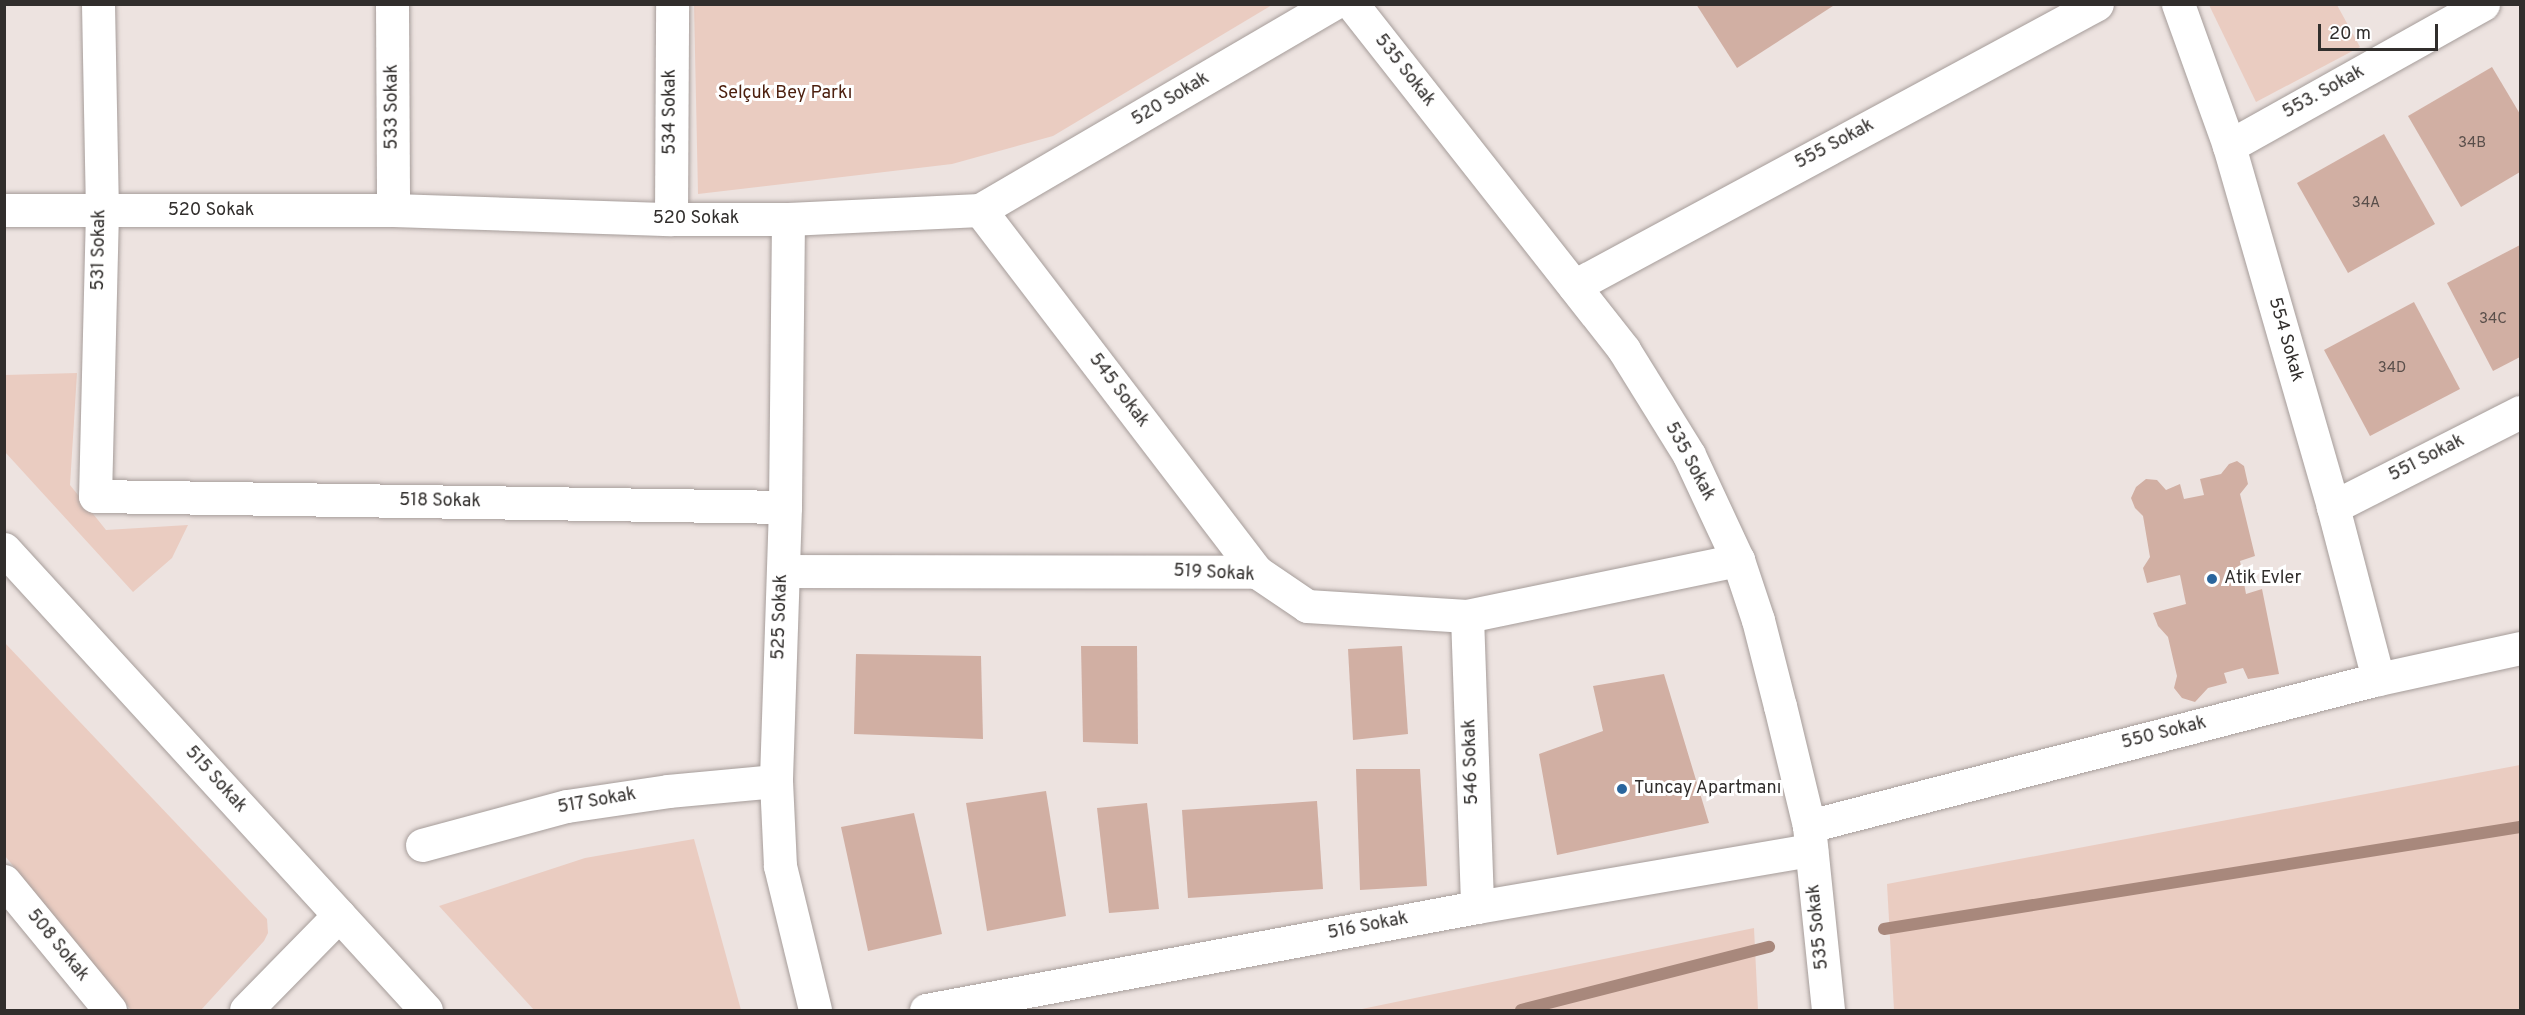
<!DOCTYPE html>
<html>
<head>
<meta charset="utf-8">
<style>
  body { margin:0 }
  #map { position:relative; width:2525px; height:1015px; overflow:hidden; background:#ede3e0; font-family:Overpass,sans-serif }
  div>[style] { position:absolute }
  .green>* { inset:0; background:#eaccc1 }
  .stream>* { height:12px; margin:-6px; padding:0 6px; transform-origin:6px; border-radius:6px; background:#a8887c }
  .building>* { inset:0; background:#d1afa3 }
  .roads { filter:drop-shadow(0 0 2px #a69d9a) drop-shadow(0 0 2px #a69d9a) }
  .minor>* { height:33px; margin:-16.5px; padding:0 16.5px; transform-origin:16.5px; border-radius:16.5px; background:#fff }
  .dots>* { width:16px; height:16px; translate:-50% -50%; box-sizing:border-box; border:3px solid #fff; border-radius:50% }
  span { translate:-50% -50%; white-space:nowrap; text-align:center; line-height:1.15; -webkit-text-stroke:6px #fff; paint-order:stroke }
  .number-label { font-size:15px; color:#594e4a }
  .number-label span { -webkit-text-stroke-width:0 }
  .street-label { font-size:18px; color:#312e2c }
  .park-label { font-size:18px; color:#4d200f }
  .poi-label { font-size:18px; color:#312e2c }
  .left { translate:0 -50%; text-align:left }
  .frame { position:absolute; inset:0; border:6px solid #312e2c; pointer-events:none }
  .scale { position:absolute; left:2318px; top:24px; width:120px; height:27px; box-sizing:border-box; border:3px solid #312e2c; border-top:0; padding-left:8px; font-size:18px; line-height:21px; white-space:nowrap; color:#312e2c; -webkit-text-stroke:4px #fff; paint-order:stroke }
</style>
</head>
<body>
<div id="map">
  <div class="green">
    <i style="clip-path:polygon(694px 5px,694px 4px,1272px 5px,1053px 136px,952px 164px,698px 194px)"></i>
    <i style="clip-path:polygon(2209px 5px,2337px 5px,2360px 47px,2256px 102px)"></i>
    <i style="clip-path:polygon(77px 373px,70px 485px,106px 530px,188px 525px,172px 558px,133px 592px,5px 452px,5px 375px)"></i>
    <i style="clip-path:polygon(4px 642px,267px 919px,268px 933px,264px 941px,201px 1010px,131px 1010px,5px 856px)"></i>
    <i style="clip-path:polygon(2520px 765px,2520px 1010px,1894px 1010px,1887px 884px)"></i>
    <i style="clip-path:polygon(694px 839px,741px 1010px,534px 1010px,439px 906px,585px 858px)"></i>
    <i style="clip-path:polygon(1754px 928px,1758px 1010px,1357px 1010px)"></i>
  </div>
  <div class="stream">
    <i style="left:1884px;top:929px;width:644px;rotate:-9.11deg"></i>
    <i style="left:1521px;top:1010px;width:256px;rotate:-14.3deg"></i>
  </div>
  <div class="building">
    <i style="clip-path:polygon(1696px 4px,1836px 4px,1737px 68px)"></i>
    <i style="clip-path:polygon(2492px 67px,2520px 114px,2520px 172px,2461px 207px,2408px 116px)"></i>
    <i style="clip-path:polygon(2384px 134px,2435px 224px,2348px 273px,2297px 183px)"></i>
    <i style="clip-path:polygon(2520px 245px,2520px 357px,2493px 371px,2447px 283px)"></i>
    <i style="clip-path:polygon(2414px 302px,2460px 389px,2370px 436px,2324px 350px)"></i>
    <i style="clip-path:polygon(2237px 461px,2244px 466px,2248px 484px,2240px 494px,2255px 556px,2240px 561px,2246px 594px,2262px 589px,2279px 674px,2248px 679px,2243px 668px,2224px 673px,2227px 683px,2208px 688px,2195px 702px,2182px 698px,2174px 688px,2177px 676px,2168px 637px,2158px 626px,2153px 613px,2186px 604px,2180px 575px,2147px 583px,2143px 568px,2150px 557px,2143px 516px,2135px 508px,2131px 498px,2136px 487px,2146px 479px,2157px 480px,2166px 490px,2180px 484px,2184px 499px,2204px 495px,2200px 479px,2221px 474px,2229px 464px)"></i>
    <i style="clip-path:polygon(1081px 646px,1137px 646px,1138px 744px,1083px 742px)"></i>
    <i style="clip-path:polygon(1402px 646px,1408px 734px,1353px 740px,1348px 649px)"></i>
    <i style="clip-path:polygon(856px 654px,981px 656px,983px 739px,854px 734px)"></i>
    <i style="clip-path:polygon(1664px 674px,1709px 823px,1557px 855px,1539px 754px,1603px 731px,1593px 686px)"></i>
    <i style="clip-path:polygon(1356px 769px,1420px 769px,1427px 886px,1360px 890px)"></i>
    <i style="clip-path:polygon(1046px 791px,1066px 916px,987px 931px,966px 803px)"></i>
    <i style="clip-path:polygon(1317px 801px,1323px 889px,1188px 898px,1182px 810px)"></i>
    <i style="clip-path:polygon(1147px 803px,1159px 909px,1109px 913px,1097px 808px)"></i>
    <i style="clip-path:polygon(914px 813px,942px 934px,868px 951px,841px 827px)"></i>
  </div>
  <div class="roads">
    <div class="minor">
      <i style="left:98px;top:4px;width:207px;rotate:88.9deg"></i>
      <i style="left:102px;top:211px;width:285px;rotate:91.4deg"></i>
      <i style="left:95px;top:496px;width:690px;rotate:0.91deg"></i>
      <i style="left:392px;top:4px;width:206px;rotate:89.7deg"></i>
      <i style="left:1352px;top:4px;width:440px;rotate:51.8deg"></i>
      <i style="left:1624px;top:350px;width:123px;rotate:58.2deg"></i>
      <i style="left:1689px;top:455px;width:116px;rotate:65deg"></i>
      <i style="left:1738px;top:560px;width:63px;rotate:71.6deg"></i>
      <i style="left:1758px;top:620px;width:89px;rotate:75.7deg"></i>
      <i style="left:1780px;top:706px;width:123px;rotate:76.4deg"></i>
      <i style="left:1809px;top:826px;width:185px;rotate:84.1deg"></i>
      <i style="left:2178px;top:4px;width:151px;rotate:70.2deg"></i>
      <i style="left:2229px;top:146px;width:376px;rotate:73.9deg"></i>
      <i style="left:2333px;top:507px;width:178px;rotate:75.3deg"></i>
      <i style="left:2229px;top:146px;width:291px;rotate:-29.2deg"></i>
      <i style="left:4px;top:210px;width:389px"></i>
      <i style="left:393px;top:210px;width:278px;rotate:1.9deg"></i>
      <i style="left:671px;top:219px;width:117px"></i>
      <i style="left:788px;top:219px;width:192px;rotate:-2.7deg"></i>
      <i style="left:980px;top:210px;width:409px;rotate:-30.3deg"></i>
      <i style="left:980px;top:210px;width:456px;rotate:52.6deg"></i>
      <i style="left:671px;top:219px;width:215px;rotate:-89.7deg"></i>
      <i style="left:788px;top:219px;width:288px;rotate:90.6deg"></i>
      <i style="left:785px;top:507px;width:274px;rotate:91.9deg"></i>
      <i style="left:776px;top:781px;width:85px;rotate:87.3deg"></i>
      <i style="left:780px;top:866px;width:148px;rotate:76.3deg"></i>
      <i style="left:1574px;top:286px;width:594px;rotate:-28.33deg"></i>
      <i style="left:2333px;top:507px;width:210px;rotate:-26.9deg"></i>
      <i style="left:4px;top:549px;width:625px;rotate:47.53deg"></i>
      <i style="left:783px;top:571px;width:474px;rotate:0.1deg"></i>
      <i style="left:1257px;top:572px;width:60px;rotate:34.2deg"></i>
      <i style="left:1307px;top:606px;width:160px;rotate:3.6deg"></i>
      <i style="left:1467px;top:616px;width:277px;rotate:-11.7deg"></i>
      <i style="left:1467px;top:616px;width:291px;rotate:88deg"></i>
      <i style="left:1809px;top:826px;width:588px;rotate:-14.49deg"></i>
      <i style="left:2378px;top:679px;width:145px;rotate:-12.3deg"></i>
      <i style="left:422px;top:845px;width:150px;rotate:-15.1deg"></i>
      <i style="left:567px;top:806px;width:102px;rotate:-8.4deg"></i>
      <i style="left:668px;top:791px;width:108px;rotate:-5.3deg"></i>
      <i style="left:4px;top:881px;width:167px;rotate:50.6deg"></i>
      <i style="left:246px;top:1010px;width:133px;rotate:-45.6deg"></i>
      <i style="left:926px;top:1010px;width:561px;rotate:-10.59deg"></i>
      <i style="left:1477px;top:907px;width:339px;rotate:-9.7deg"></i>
    </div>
  </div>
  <div class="dots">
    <i style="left:2212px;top:579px;background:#2a659d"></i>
    <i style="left:1622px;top:789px;background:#2a659d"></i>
  </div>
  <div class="number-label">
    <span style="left:2472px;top:144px">34B</span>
    <span style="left:2366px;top:204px">34A</span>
    <span style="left:2493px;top:320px">34C</span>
    <span style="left:2392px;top:369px">34D</span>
  </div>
  <div class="street-label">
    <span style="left:1404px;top:71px;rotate:52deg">535 Sokak</span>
    <span style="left:2324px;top:93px;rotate:-29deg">553. Sokak</span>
    <span style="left:1171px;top:100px;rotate:-31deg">520 Sokak</span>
    <span style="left:393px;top:107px;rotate:-90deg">533 Sokak</span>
    <span style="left:671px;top:112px;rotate:-90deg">534 Sokak</span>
    <span style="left:1835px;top:145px;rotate:-28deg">555 Sokak</span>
    <span style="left:211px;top:211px">520 Sokak</span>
    <span style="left:696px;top:219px">520 Sokak</span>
    <span style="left:100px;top:250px;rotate:-89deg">531 Sokak</span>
    <span style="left:2285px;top:340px;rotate:74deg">554 Sokak</span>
    <span style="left:1118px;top:391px;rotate:53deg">545 Sokak</span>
    <span style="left:2427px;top:459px;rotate:-27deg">551 Sokak</span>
    <span style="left:1689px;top:462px;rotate:62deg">535 Sokak</span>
    <span style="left:440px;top:502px;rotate:1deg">518 Sokak</span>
    <span style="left:1214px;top:574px;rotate:3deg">519 Sokak</span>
    <span style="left:781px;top:617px;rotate:-88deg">525 Sokak</span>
    <span style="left:2164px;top:734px;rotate:-14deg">550 Sokak</span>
    <span style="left:1472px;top:762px;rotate:-92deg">546 Sokak</span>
    <span style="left:215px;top:780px;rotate:48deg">515 Sokak</span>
    <span style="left:597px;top:802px;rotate:-10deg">517 Sokak</span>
    <span style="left:1368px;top:927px;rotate:-11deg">516 Sokak</span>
    <span style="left:1819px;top:927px;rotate:-96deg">535 Sokak</span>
    <span style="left:57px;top:946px;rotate:51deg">508 Sokak</span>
  </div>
  <div class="park-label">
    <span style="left:785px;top:94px">Selçuk Bey Parkı</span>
  </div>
  <div class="poi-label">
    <span class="left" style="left:2224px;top:579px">Atik Evler</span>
    <span class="left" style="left:1634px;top:789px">Tuncay Apartmanı</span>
  </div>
  <div class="frame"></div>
  <div class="scale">20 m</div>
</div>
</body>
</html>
